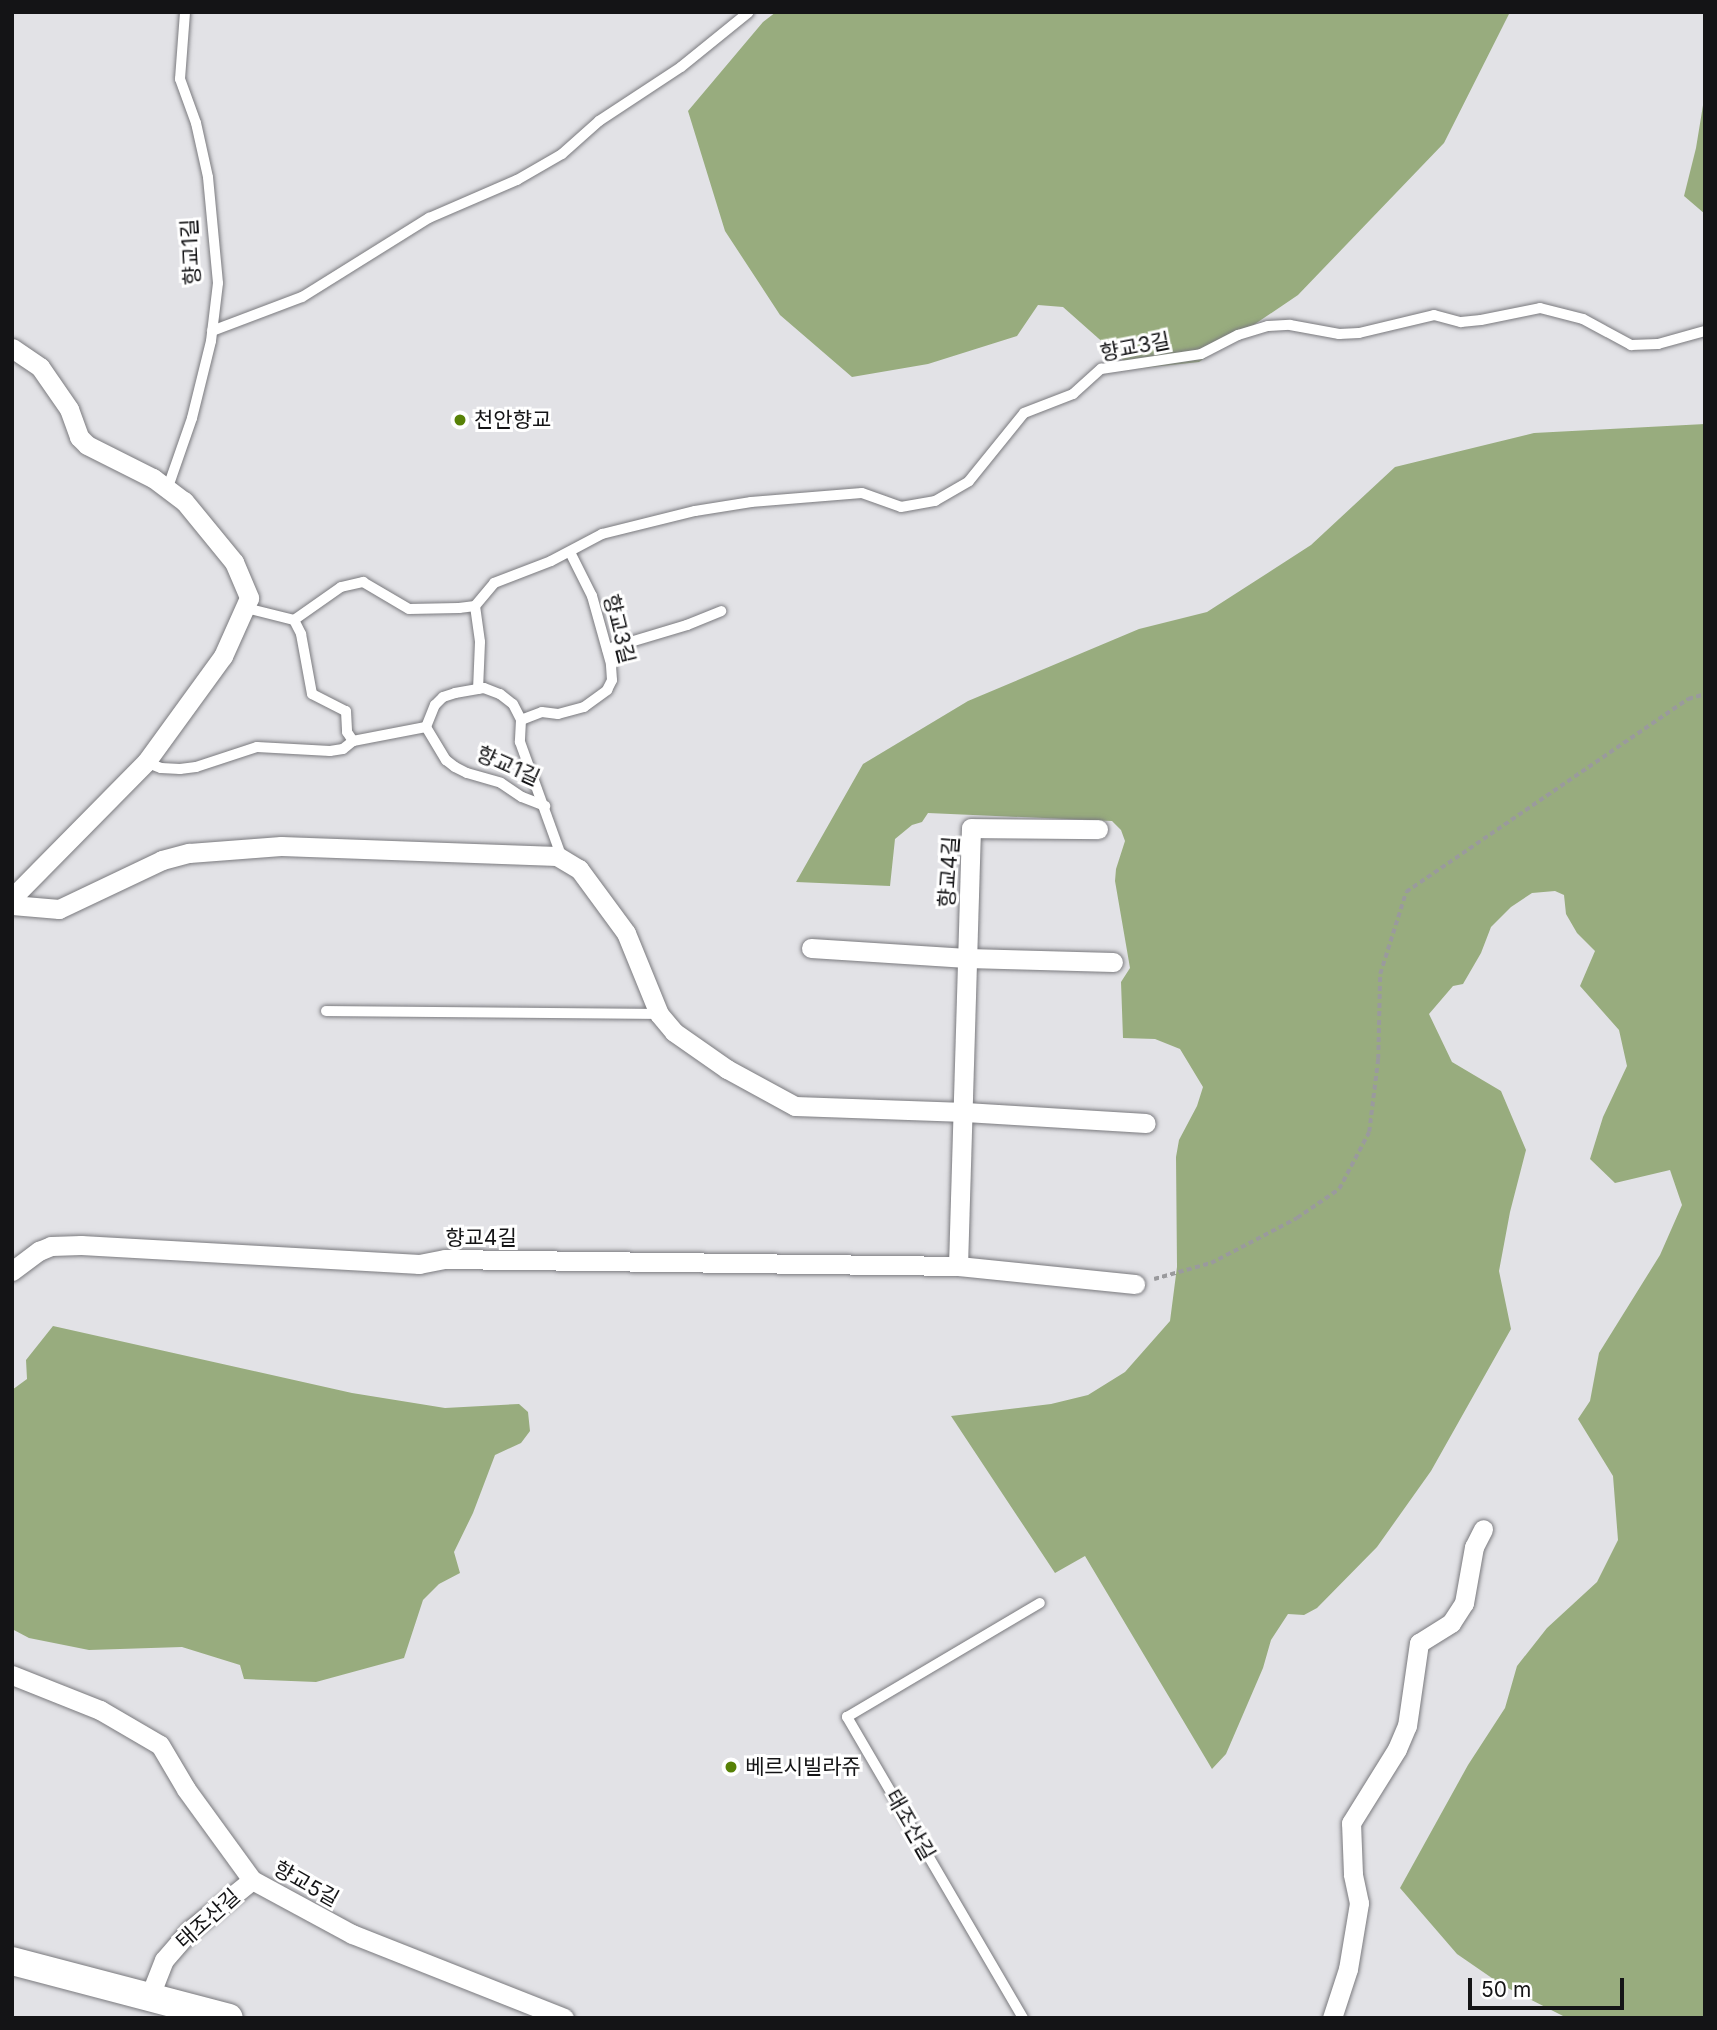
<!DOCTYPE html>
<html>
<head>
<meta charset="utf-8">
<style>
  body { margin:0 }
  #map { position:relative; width:1717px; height:2030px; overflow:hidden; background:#e2e2e6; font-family:Inter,"Noto Sans KR",sans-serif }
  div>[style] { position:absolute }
  .forest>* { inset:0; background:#98ac7e }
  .path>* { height:3.5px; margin-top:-1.75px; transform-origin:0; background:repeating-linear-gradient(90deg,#9a9a9d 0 5px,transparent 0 8.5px) }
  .roads { filter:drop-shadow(0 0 2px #7a7a7e) drop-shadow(0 0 2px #7a7a7e) }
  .lane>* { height:10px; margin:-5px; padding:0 5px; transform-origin:5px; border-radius:5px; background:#fff }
  .street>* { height:19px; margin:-9.5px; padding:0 9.5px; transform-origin:9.5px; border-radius:9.5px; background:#fff }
  .secondary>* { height:28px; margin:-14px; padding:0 14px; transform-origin:14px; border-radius:14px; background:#fff }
  .dots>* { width:19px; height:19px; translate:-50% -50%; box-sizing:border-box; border:4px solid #fff; border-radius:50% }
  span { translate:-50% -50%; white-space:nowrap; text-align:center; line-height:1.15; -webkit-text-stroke:6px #fff; paint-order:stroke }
  .street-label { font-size:21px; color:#141416 }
  .poi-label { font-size:21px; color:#141416 }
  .left { translate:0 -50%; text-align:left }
  .frame { position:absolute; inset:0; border:14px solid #141416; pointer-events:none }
  .scale { position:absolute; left:1468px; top:1978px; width:156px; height:32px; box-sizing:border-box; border:4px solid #141416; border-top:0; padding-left:9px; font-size:21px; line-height:24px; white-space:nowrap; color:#141416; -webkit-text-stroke:5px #fff; paint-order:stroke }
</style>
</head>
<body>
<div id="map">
  <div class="forest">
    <i style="clip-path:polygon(776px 12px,1510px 12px,1444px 143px,1298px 295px,1199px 362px,1133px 369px,1063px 307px,1038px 305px,1017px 336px,928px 364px,852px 377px,780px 315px,725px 231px,688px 111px,763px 22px)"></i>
    <i style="clip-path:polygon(1705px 93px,1705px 214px,1684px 196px,1696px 148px)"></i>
    <i style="clip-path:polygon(1705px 424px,1705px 2018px,1567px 2018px,1502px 1985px,1457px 1954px,1400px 1888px,1468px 1765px,1505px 1708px,1517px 1666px,1547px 1628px,1597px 1582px,1618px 1540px,1613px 1476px,1578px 1419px,1590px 1401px,1599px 1353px,1660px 1255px,1682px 1205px,1670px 1170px,1615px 1183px,1590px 1159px,1603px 1117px,1627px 1066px,1619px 1030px,1580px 986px,1595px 951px,1577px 933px,1566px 914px,1564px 895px,1555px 891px,1532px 893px,1511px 907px,1491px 927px,1481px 953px,1463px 984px,1453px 986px,1429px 1014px,1452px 1062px,1501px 1091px,1526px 1150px,1510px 1212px,1499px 1271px,1511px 1329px,1431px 1471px,1377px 1547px,1317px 1608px,1304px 1615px,1288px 1614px,1271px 1640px,1263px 1668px,1226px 1754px,1212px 1769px,1085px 1556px,1055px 1573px,951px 1416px,1051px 1404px,1088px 1395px,1125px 1372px,1170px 1321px,1177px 1267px,1176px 1157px,1179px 1140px,1197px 1106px,1203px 1087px,1180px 1049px,1155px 1039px,1123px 1038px,1121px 982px,1130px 968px,1115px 881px,1116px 869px,1125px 841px,1121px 830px,1112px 821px,928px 813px,922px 822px,912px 825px,895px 839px,890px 886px,796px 882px,863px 764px,968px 701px,1139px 629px,1207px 612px,1311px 545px,1395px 467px,1534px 433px)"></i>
    <i style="clip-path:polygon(53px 1326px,352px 1393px,445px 1408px,519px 1404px,528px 1412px,530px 1431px,521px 1443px,495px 1455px,473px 1513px,454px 1552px,460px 1573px,439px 1584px,423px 1600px,404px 1658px,316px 1682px,244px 1679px,240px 1665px,182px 1647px,89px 1650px,29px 1638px,12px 1629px,12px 1390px,27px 1379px,26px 1360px)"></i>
  </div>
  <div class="path">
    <i style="left:1154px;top:1279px;width:59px;rotate:-15.7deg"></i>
    <i style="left:1211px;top:1263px;width:97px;rotate:-27.6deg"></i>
    <i style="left:1297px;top:1218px;width:51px;rotate:-34.6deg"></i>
    <i style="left:1339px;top:1189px;width:64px;rotate:-62.2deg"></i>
    <i style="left:1369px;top:1132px;width:74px;rotate:-83deg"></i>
    <i style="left:1378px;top:1059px;width:85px;rotate:-88.7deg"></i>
    <i style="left:1380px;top:974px;width:86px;rotate:-72.4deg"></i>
    <i style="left:1406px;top:892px;width:342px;rotate:-34.4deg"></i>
    <i style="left:1688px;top:699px;width:18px;rotate:-16deg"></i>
  </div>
  <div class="roads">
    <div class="lane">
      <i style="left:212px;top:331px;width:96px;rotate:-20.7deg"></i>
      <i style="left:302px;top:297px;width:150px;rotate:-31.9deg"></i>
      <i style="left:429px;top:218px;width:96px;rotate:-23.4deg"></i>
      <i style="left:517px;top:180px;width:52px;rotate:-30deg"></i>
      <i style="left:562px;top:154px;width:50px;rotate:-41.7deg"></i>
      <i style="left:599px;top:121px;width:98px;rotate:-33.4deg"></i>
      <i style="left:681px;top:67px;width:87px;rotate:-39deg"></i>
      <i style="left:168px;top:487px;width:73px;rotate:-70.8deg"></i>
      <i style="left:192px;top:418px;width:79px;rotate:-76.1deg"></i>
      <i style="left:211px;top:341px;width:58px;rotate:-83.1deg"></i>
      <i style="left:218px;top:283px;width:106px;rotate:-95.4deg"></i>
      <i style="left:208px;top:177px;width:55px;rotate:-102.5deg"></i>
      <i style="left:196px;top:123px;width:47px;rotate:-110deg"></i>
      <i style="left:180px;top:79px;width:67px;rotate:-85.7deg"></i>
      <i style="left:475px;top:606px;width:36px;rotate:82deg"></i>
      <i style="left:480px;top:642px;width:47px;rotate:92.4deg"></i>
      <i style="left:246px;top:608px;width:49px;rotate:14deg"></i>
      <i style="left:294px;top:620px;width:57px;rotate:-35.1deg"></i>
      <i style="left:341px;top:587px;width:23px;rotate:-13deg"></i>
      <i style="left:363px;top:582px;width:53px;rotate:30.4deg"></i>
      <i style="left:409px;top:609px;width:50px;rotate:-1.1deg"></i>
      <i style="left:459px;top:608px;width:16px;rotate:-7deg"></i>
      <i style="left:475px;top:606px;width:30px;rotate:-50deg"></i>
      <i style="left:494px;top:583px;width:61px;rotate:-21.1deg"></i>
      <i style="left:551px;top:561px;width:58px;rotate:-27.9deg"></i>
      <i style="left:602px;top:534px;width:96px;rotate:-13.9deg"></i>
      <i style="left:695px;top:511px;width:57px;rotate:-9.1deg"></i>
      <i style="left:751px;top:502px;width:111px;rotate:-4.6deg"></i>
      <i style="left:862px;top:493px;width:41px;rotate:19.7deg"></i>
      <i style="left:901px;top:507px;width:35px;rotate:-10deg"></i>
      <i style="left:935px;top:501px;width:39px;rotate:-30deg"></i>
      <i style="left:969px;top:481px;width:87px;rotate:-51deg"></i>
      <i style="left:1024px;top:413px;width:53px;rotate:-21.2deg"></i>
      <i style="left:1073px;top:394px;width:38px;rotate:-42deg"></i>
      <i style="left:1101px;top:369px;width:101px;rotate:-8.5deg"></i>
      <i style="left:1201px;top:354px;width:42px;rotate:-27.2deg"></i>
      <i style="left:1238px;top:335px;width:31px;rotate:-17deg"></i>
      <i style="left:1268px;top:326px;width:22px;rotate:-3deg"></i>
      <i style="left:1290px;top:325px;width:50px;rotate:10.4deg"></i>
      <i style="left:1339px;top:334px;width:20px;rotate:-3deg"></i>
      <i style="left:1359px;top:333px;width:77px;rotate:-13.5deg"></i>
      <i style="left:1434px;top:315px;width:28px;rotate:15deg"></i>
      <i style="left:1461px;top:322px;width:20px;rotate:-6deg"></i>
      <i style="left:1481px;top:320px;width:60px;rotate:-11.5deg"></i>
      <i style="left:1540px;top:308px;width:44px;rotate:14.3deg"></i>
      <i style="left:1583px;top:319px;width:55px;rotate:28.4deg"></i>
      <i style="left:1631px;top:345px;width:27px;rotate:-2deg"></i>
      <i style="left:1658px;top:344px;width:49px;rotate:-15.5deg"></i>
      <i style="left:294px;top:620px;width:16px;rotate:63deg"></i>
      <i style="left:301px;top:634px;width:61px;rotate:79.6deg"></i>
      <i style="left:312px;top:694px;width:38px;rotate:27deg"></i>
      <i style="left:346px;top:711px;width:21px;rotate:87deg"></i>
      <i style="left:347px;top:732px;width:11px;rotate:56deg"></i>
      <i style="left:607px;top:649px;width:84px;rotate:-16.7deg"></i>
      <i style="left:687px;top:625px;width:37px;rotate:-22deg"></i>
      <i style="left:521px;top:720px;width:22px;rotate:-21deg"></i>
      <i style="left:542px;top:712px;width:16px;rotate:7deg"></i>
      <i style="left:558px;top:714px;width:27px;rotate:-15deg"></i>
      <i style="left:584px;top:707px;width:29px;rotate:-36deg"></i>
      <i style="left:607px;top:690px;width:11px;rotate:-63deg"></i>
      <i style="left:612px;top:680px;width:16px;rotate:-94deg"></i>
      <i style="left:611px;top:664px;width:71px;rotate:-105.6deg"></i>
      <i style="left:592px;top:596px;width:49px;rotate:-116.6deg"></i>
      <i style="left:426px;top:727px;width:24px;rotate:-68deg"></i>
      <i style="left:435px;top:705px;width:11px;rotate:-45deg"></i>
      <i style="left:443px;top:697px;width:13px;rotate:-18deg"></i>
      <i style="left:455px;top:693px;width:29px;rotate:-10deg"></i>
      <i style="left:484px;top:688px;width:17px;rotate:21deg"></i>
      <i style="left:500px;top:694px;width:16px;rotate:38deg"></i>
      <i style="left:513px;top:704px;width:18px;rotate:63deg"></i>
      <i style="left:521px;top:720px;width:22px;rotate:93deg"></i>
      <i style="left:520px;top:742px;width:123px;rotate:70.1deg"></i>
      <i style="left:146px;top:762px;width:16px;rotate:22deg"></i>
      <i style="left:161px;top:768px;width:19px;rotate:3deg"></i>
      <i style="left:180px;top:769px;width:16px;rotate:-7deg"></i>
      <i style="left:196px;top:767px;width:64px;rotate:-18.2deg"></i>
      <i style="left:257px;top:747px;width:73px;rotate:3.1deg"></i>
      <i style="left:330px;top:751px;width:13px;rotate:-9deg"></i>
      <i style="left:343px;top:749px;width:13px;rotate:-39deg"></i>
      <i style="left:353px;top:741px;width:74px;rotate:-10.9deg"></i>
      <i style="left:426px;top:727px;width:39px;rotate:59deg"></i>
      <i style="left:446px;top:760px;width:11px;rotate:38deg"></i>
      <i style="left:455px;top:767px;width:13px;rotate:27deg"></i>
      <i style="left:467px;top:773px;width:35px;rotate:16deg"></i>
      <i style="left:501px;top:783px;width:25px;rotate:34deg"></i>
      <i style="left:522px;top:797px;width:25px;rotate:21deg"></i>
      <i style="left:326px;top:1011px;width:333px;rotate:0.5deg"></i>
      <i style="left:1023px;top:2018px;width:349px;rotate:-120.3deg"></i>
      <i style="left:847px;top:1717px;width:224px;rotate:-30.6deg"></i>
    </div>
    <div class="street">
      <i style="left:12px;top:348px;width:34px;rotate:34deg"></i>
      <i style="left:40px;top:367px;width:51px;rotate:55.4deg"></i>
      <i style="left:69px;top:409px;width:30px;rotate:70deg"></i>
      <i style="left:79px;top:437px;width:11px;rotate:45deg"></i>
      <i style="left:87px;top:445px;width:74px;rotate:26.6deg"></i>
      <i style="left:153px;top:478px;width:39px;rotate:37deg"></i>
      <i style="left:184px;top:501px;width:79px;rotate:50.7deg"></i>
      <i style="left:234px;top:562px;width:39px;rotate:67deg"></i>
      <i style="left:249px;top:598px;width:64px;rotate:114.1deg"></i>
      <i style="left:223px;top:656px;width:131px;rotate:126deg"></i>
      <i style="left:146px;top:762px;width:191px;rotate:134.6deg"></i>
      <i style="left:12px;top:905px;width:47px;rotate:4.9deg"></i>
      <i style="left:59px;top:909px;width:114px;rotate:-25.4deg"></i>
      <i style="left:162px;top:860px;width:28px;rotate:-15deg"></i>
      <i style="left:189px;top:853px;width:92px;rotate:-4.4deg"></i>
      <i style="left:281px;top:846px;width:276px;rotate:2.1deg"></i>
      <i style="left:557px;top:856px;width:26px;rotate:31deg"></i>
      <i style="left:579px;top:869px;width:79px;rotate:53.7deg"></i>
      <i style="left:626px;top:933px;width:87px;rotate:67.8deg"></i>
      <i style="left:659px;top:1014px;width:23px;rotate:50deg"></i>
      <i style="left:674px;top:1032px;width:65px;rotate:34.9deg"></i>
      <i style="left:727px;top:1069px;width:77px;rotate:28.6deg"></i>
      <i style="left:795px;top:1106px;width:170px;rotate:2deg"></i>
      <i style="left:965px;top:1112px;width:181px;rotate:3.5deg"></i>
      <i style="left:811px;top:948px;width:156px;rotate:3.7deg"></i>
      <i style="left:967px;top:958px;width:146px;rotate:1.6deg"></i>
      <i style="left:958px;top:1266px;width:438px;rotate:-88.3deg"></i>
      <i style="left:971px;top:828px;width:127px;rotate:0.5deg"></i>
      <i style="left:12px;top:1271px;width:34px;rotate:-37deg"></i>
      <i style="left:39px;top:1251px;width:13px;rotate:-23deg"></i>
      <i style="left:51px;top:1246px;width:30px;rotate:-2deg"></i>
      <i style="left:81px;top:1245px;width:339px;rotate:3.2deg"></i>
      <i style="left:419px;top:1264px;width:26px;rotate:-11deg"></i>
      <i style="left:445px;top:1259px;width:513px;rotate:0.78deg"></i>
      <i style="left:958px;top:1266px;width:178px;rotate:5.8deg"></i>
      <i style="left:12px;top:1675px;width:95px;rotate:21.7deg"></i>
      <i style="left:100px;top:1710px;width:69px;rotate:30.3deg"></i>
      <i style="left:160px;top:1745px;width:51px;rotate:59.4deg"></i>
      <i style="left:186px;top:1789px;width:112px;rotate:54deg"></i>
      <i style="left:252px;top:1880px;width:114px;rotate:28.4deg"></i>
      <i style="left:352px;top:1934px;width:228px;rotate:21.6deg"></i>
      <i style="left:149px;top:1998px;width:41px;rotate:-68.5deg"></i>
      <i style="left:164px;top:1960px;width:38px;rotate:-49deg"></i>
      <i style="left:189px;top:1931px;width:81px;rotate:-39deg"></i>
      <i style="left:1332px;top:2018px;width:52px;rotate:-71.9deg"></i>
      <i style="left:1348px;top:1969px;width:67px;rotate:-80.5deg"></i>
      <i style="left:1359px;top:1903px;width:30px;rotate:-102deg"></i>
      <i style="left:1353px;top:1874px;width:51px;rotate:-92.2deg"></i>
      <i style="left:1351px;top:1823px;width:87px;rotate:-58.1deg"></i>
      <i style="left:1397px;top:1749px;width:25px;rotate:-67deg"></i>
      <i style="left:1407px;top:1726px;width:84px;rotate:-81.8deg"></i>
      <i style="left:1419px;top:1643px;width:38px;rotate:-32deg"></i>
      <i style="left:1451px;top:1623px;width:24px;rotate:-57deg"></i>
      <i style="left:1464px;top:1603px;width:57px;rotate:-79.9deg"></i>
      <i style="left:1474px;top:1547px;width:20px;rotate:-63deg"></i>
    </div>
    <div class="secondary">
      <i style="left:12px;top:1961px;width:224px;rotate:14.7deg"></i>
    </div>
  </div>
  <div class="dots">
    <i style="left:460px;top:420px;background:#578106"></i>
    <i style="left:731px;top:1767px;background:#578106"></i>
  </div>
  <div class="street-label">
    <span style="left:191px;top:252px;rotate:-93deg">향교1길</span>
    <span style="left:1135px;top:347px;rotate:-11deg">향교3길</span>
    <span style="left:619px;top:629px;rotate:76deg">향교3길</span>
    <span style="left:508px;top:766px;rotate:24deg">향교1길</span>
    <span style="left:949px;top:872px;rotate:-86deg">향교4길</span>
    <span style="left:481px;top:1238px">향교4길</span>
    <span style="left:910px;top:1825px;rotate:60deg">태조산길</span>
    <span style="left:306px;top:1884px;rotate:29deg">향교5길</span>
    <span style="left:208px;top:1919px;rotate:-42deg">태조산길</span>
  </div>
  <div class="poi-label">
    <span class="left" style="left:474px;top:420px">천안향교</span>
    <span class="left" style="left:745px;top:1767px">베르시빌라쥬</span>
  </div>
  <div class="frame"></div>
  <div class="scale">50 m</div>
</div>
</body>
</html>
